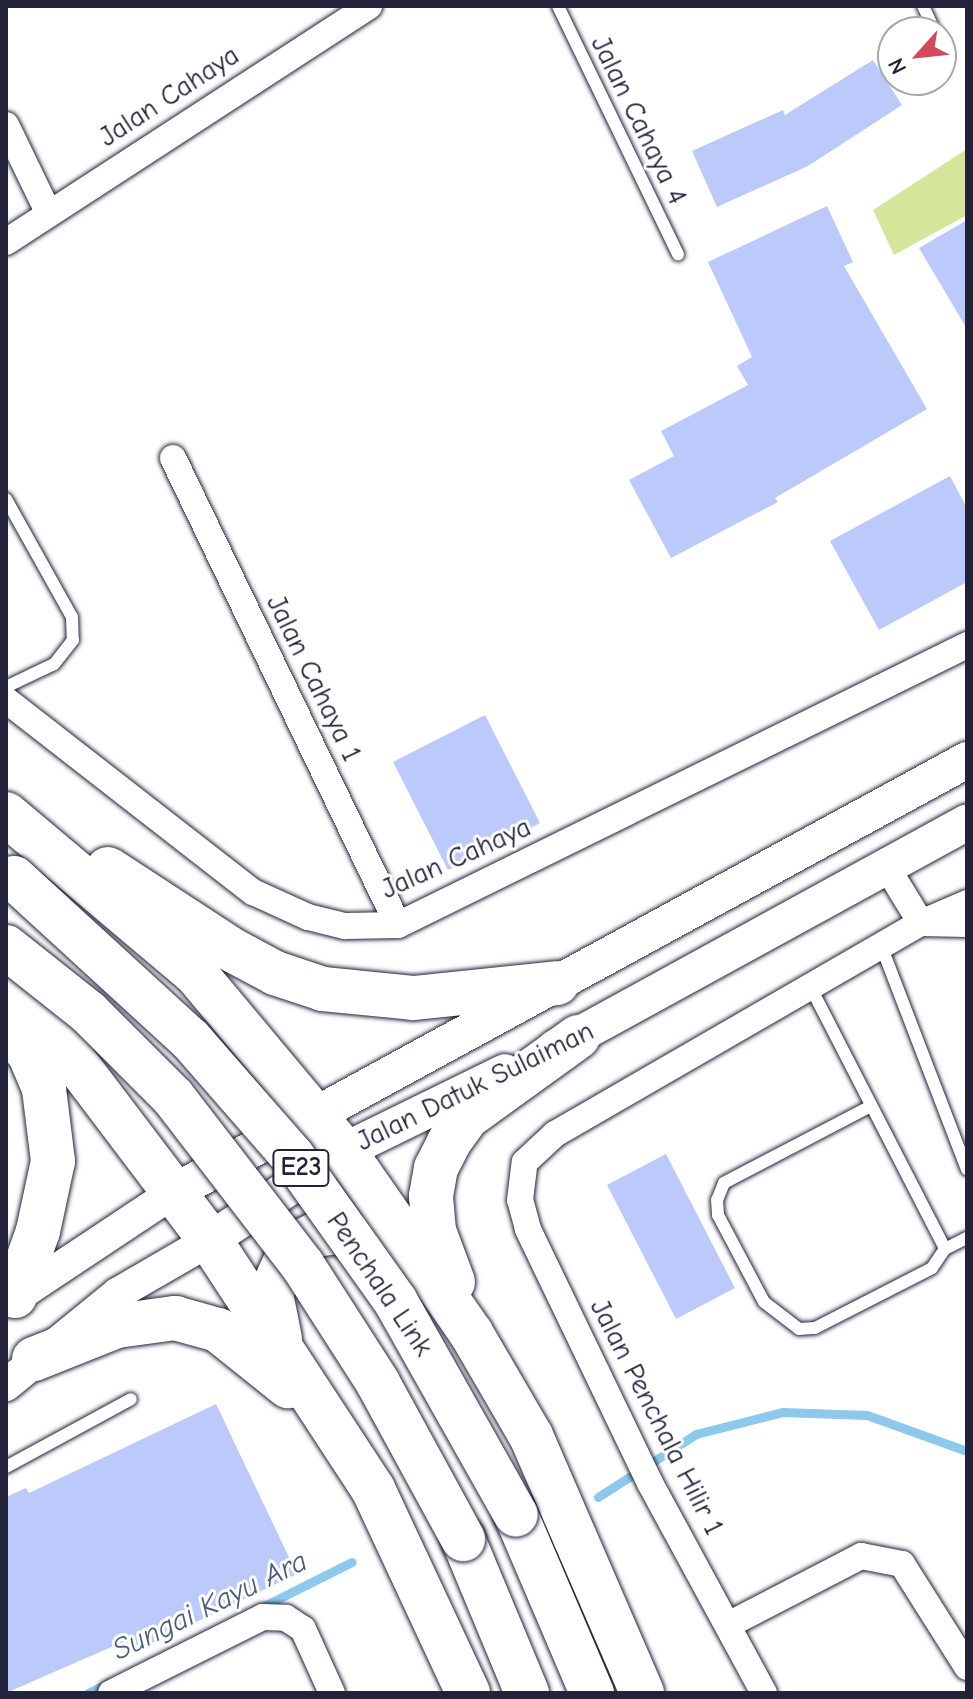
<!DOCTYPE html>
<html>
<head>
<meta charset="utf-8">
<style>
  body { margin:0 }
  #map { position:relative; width:973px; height:1699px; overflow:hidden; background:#fff; font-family:"Comic Neue",sans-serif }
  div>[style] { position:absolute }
  .green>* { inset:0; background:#d4e69a }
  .stream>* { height:9px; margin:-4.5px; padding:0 4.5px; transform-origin:4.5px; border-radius:4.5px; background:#8dc9ed }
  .building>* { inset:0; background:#bccafb }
  .roads { filter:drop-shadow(0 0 2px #22223b) drop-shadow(0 0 2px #22223b) }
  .service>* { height:12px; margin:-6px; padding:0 6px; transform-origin:6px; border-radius:6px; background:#fff }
  .minor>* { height:26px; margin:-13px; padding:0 13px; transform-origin:13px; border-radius:13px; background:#fff }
  .tertiary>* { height:32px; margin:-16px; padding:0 16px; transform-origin:16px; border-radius:16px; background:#fff }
  .secondary>* { height:36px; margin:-18px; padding:0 18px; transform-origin:18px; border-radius:18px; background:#fff }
  .motorway>* { height:44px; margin:-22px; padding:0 22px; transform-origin:22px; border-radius:22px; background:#fff }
  .bridges { filter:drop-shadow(0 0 2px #22223b) drop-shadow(0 0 2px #22223b) }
  .motorway-bridge>* { height:44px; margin:-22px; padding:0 22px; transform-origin:22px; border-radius:22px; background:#fff }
  span { translate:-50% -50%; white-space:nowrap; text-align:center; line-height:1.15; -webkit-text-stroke:6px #fff; paint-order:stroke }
  .shield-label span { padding:2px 6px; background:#fff; border:2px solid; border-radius:6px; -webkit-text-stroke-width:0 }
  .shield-label { font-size:26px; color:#22223b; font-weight:700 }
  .street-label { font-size:28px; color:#22223b }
  .water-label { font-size:30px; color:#475c79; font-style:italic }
  .frame { position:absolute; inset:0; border:8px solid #22223b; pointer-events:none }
  .north { position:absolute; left:877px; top:16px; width:80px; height:80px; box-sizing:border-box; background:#fff; border:2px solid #a7a7b1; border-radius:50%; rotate:243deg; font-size:22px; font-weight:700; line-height:32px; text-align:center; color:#22223b }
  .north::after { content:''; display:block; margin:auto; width:28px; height:36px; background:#d1495b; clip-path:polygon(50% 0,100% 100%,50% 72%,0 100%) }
</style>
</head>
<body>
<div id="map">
  <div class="green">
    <i style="clip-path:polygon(967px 149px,967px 215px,894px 255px,873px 210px)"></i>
  </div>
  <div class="stream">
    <i style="left:598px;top:1497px;width:117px;rotate:-32.7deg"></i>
    <i style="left:696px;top:1434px;width:90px;rotate:-14.2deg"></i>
    <i style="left:783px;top:1412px;width:84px;rotate:2deg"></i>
    <i style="left:867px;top:1415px;width:106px;rotate:19.8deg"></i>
    <i style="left:256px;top:1610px;width:107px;rotate:-26.6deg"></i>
    <i style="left:88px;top:1693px;width:25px;rotate:-26deg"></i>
  </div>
  <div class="building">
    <i style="clip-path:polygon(873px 60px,902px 105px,808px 166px,717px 207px,692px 151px,783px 110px,785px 115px)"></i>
    <i style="clip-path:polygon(827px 206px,853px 262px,844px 266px,927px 409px,775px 498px,778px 502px,671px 558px,629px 480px,674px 456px,661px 431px,748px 385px,737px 366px,752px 357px,708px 262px)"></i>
    <i style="clip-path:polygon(967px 220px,967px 329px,919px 248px)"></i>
    <i style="clip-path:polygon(950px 476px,967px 508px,967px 582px,879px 630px,830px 541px)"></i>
    <i style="clip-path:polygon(485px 715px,540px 823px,448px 870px,393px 762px)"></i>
    <i style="clip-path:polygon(666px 1154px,735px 1288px,676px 1319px,607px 1185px)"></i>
    <i style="clip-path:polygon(216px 1404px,297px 1574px,131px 1653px,125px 1641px,6px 1693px,6px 1497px,26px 1488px,29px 1493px)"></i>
  </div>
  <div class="roads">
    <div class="service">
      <i style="left:558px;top:6px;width:276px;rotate:64.2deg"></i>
      <i style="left:923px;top:6px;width:29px;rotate:65deg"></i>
      <i style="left:6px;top:499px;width:135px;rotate:60.8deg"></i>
      <i style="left:72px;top:617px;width:23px;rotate:88deg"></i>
      <i style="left:73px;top:640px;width:31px;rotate:128deg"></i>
      <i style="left:54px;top:664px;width:53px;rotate:154.4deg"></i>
      <i style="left:882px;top:948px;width:237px;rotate:69deg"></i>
      <i style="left:811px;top:988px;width:293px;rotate:62.8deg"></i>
      <i style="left:945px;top:1249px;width:25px;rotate:-27deg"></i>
      <i style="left:871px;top:1106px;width:166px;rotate:152.4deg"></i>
      <i style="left:724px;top:1183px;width:18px;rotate:112deg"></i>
      <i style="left:717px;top:1200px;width:15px;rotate:86deg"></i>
      <i style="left:718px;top:1215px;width:98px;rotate:62.1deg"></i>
      <i style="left:764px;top:1302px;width:44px;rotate:37.6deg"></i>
      <i style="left:799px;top:1329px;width:16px;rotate:-4deg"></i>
      <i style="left:815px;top:1328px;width:131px;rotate:-27.1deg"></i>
      <i style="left:932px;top:1268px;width:23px;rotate:-56deg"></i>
      <i style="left:6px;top:1467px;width:142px;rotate:-28.5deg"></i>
    </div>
    <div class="minor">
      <i style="left:6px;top:125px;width:97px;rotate:64.2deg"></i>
      <i style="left:6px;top:242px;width:433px;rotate:-33deg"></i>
      <i style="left:173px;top:458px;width:518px;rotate:64.28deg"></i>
      <i style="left:6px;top:700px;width:313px;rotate:37.9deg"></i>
      <i style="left:253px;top:892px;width:60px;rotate:24.4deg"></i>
      <i style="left:308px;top:917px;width:38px;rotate:14deg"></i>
      <i style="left:345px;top:926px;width:53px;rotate:-1.1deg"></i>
      <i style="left:398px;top:925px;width:634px;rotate:-26.2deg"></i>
      <i style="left:888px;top:869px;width:63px;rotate:58.6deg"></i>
      <i style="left:921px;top:923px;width:46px;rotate:1.2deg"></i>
      <i style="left:728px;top:1625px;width:150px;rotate:-27.4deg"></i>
      <i style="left:861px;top:1556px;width:42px;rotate:11deg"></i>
      <i style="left:902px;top:1564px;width:122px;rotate:57.7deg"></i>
      <i style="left:111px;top:1693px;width:170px;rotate:-26.6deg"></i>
      <i style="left:263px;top:1617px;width:23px;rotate:2deg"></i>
      <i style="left:286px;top:1618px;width:20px;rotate:33deg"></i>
      <i style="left:303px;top:1629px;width:70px;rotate:65.6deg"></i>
      <i style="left:764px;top:1693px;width:239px;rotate:-118.5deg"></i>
      <i style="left:650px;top:1483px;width:282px;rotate:-115.7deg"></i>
      <i style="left:528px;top:1229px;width:30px;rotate:-105deg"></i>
      <i style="left:520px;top:1200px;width:38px;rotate:-83deg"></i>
      <i style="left:525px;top:1162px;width:41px;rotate:-43deg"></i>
      <i style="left:555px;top:1134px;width:422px;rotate:-30deg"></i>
      <i style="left:921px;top:923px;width:50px;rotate:-23.5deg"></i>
    </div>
    <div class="tertiary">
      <i style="left:10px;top:1301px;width:197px;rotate:-33.6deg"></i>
      <i style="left:6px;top:1385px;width:144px;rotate:-39.3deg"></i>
      <i style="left:117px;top:1294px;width:108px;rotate:-30.1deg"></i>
    </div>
    <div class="secondary">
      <i style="left:555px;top:1048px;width:470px;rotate:-28.7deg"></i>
      <i style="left:174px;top:1192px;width:903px;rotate:-28.58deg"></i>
      <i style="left:210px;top:1240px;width:161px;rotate:-33.6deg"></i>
      <i style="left:344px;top:1151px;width:179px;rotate:-26.1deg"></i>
    </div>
    <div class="motorway">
      <i style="left:6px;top:814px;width:248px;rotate:40.1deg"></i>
      <i style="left:196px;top:974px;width:231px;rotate:50.1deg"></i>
      <i style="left:344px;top:1151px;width:222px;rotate:55.1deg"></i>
      <i style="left:471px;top:1333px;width:119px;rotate:59.8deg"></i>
      <i style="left:531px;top:1436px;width:280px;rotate:66.6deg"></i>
      <i style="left:108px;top:869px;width:150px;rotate:33.1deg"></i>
      <i style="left:234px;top:951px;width:47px;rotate:28.2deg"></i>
      <i style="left:275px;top:973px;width:51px;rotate:18.4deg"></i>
      <i style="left:323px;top:989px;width:90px;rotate:5.7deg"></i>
      <i style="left:413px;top:998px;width:145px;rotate:-5.9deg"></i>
      <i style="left:6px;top:991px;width:91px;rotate:45deg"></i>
      <i style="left:70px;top:1055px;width:232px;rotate:52.9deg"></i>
      <i style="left:210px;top:1240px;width:298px;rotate:56.8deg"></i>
      <i style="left:373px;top:1489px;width:225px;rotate:65deg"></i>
      <i style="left:6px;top:1027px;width:35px;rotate:49deg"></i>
      <i style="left:29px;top:1053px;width:39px;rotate:67deg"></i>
      <i style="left:44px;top:1089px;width:73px;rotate:82.9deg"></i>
      <i style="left:53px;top:1161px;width:72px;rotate:102.1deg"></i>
      <i style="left:38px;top:1231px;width:69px;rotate:109.5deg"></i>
      <i style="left:453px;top:1282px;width:54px;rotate:-110.4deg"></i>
      <i style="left:434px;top:1231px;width:35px;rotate:-95deg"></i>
      <i style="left:431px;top:1196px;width:28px;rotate:-80deg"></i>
      <i style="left:436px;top:1168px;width:29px;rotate:-63deg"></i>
      <i style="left:449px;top:1142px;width:31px;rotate:-54deg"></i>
      <i style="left:467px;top:1117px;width:137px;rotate:-35.8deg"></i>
      <i style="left:280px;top:1339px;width:47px;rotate:-101.1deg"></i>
      <i style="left:271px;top:1293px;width:51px;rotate:-65.9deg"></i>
      <i style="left:292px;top:1246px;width:25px;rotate:-26deg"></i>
      <i style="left:315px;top:1235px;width:23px;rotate:-7deg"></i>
      <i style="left:338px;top:1232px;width:43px;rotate:17.6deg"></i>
      <i style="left:34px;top:1359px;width:89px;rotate:-21.7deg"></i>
      <i style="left:117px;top:1326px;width:59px;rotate:-7.9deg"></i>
      <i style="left:175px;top:1318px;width:45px;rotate:15.6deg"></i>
      <i style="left:218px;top:1330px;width:90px;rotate:38.7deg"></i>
      <i style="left:516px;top:1515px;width:194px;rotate:66.9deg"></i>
      <i style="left:463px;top:1539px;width:167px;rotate:67.4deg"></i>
    </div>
  </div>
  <div class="bridges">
    <div class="motorway-bridge">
      <i style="left:14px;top:878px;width:239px;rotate:42.5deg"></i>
      <i style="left:190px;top:1039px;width:157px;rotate:48.9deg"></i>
      <i style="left:293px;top:1157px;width:178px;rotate:54.6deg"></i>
      <i style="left:396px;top:1302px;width:244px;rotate:60.6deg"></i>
      <i style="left:6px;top:947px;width:105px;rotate:38.4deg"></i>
      <i style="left:88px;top:1012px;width:120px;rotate:45deg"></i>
      <i style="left:173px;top:1097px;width:213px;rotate:52.4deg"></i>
      <i style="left:303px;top:1266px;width:139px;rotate:57.3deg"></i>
      <i style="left:378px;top:1383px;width:178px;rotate:61.4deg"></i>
    </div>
  </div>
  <div class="shield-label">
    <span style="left:301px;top:1168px">E23</span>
  </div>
  <div class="street-label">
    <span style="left:169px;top:96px;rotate:-33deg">Jalan Cahaya</span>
    <span style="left:639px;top:120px;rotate:64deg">Jalan Cahaya 4</span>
    <span style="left:314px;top:678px;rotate:64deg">Jalan Cahaya 1</span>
    <span style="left:456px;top:858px;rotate:-24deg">Jalan Cahaya</span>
    <span style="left:475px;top:1086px;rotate:-26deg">Jalan Datuk Sulaiman</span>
    <span style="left:380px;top:1284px;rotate:56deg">Penchala Link</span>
    <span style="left:657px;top:1417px;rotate:63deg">Jalan Penchala Hilir 1</span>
  </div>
  <div class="water-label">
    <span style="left:210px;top:1606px;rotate:-26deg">Sungai Kayu Ara</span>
  </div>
  <div class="frame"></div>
  <div class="north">N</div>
</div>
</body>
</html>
